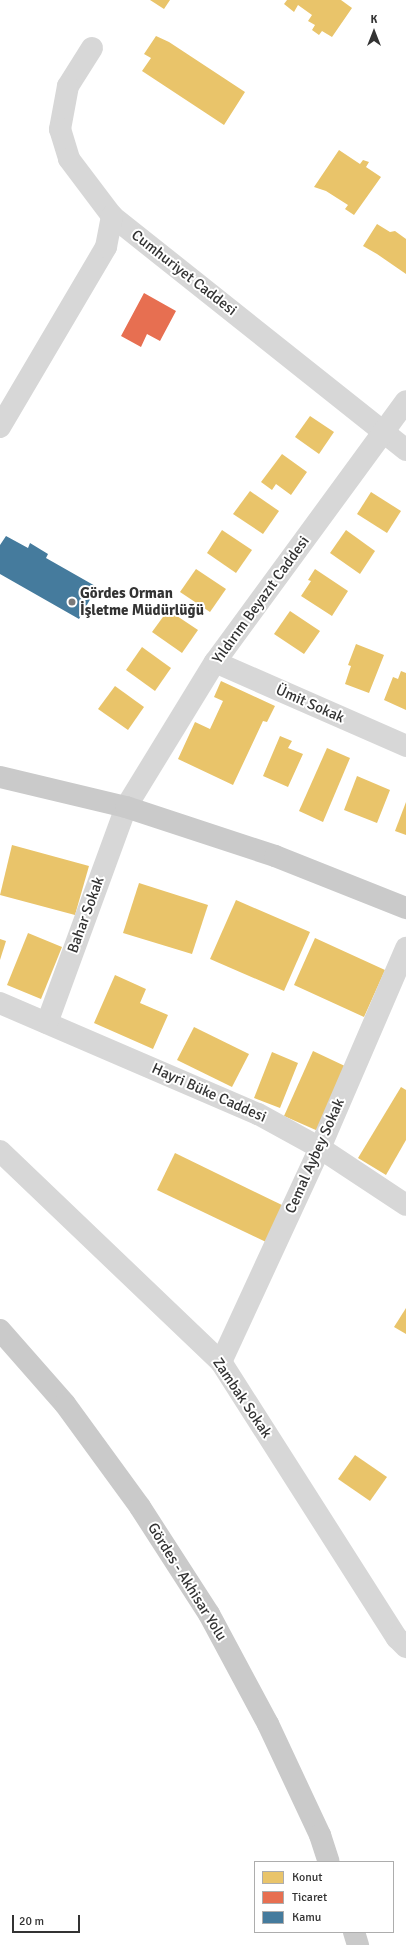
<!DOCTYPE html>
<html>
<head>
<meta charset="utf-8">
<style>
  body { margin:0 }
  #map { position:relative; width:406px; height:1945px; overflow:hidden; background:#fff; font-family:Signika,sans-serif }
  div>[style] { position:absolute }
  .homes>* { inset:0; background:#e9c46a }
  .shops>* { inset:0; background:#e76f51 }
  .public>* { inset:0; background:#457b9d }
  .minor>* { height:22px; margin:-11px; padding:0 11px; transform-origin:11px; border-radius:11px; background:#d7d7d7 }
  .major>* { height:22px; margin:-11px; padding:0 11px; transform-origin:11px; border-radius:11px; background:#cacaca }
  .dots>* { width:11px; height:11px; translate:-50% -50%; box-sizing:border-box; border:2px solid #fff; border-radius:50% }
  span { translate:-50% -50%; white-space:nowrap; text-align:center; line-height:1.15; -webkit-text-stroke:4px #fff; paint-order:stroke }
  .street-label { font-size:15px; color:#333 }
  .poi-label { font-size:15px; color:#333; font-weight:700 }
  .left { translate:0 -50%; text-align:left }
  .legend { position:absolute; left:254px; top:1861px; width:140px; height:72px; box-sizing:border-box; background:#fff; border:1px solid #adadad; margin:0; padding:5px 7px; list-style:none; font-size:12px; color:#333 }
  .legend li { display:flex; align-items:center; gap:8px; height:20px }
  .legend b { width:20px; border:1px solid #adadad }
  .north { position:absolute; left:354px; top:12px; width:40px; height:40px; -webkit-text-stroke:3px #fff; paint-order:stroke; rotate:0deg; font-size:11px; font-weight:700; line-height:16px; text-align:center; color:#333 }
  .north::after { content:''; display:block; margin:auto; width:14px; height:18px; background:#333; clip-path:polygon(50% 0,100% 100%,50% 72%,0 100%) }
  .scale { position:absolute; left:12px; top:1915px; width:68px; height:18px; box-sizing:border-box; border:2px solid #333; border-top:0; padding-left:5px; font-size:12px; line-height:14px; white-space:nowrap; color:#333; -webkit-text-stroke:3px #fff; paint-order:stroke }
</style>
</head>
<body>
<div id="map">
  <div class="homes">
    <i style="clip-path:polygon(150px 0,170px 0,164px 9px)"></i>
    <i style="clip-path:polygon(287px 0,341px 0,352px 8px,332px 37px,322px 31px,319px 35px,312px 30px,315px 25px,308px 21px,312px 15px,298px 5px,294px 12px,284px 4px)"></i>
    <i style="clip-path:polygon(156px 36px,169px 42px,245px 92px,224px 125px,142px 71px,151px 58px,144px 54px)"></i>
    <i style="clip-path:polygon(339px 150px,360px 164px,363px 160px,369px 162px,366px 167px,381px 177px,354px 215px,345px 209px,348px 205px,326px 191px,314px 187px)"></i>
    <i style="clip-path:polygon(377px 224px,390px 232px,395px 231px,406px 239px,406px 274px,377px 254px,363px 246px)"></i>
    <i style="clip-path:polygon(310px 416px,334px 432px,319px 454px,295px 437px)"></i>
    <i style="clip-path:polygon(282px 454px,307px 472px,291px 495px,276px 484px,272px 490px,261px 482px)"></i>
    <i style="clip-path:polygon(250px 491px,279px 511px,263px 534px,233px 514px)"></i>
    <i style="clip-path:polygon(371px 492px,401px 511px,387px 533px,357px 514px)"></i>
    <i style="clip-path:polygon(222px 530px,252px 550px,236px 573px,207px 553px)"></i>
    <i style="clip-path:polygon(346px 530px,375px 551px,360px 574px,330px 553px)"></i>
    <i style="clip-path:polygon(196px 569px,226px 589px,210px 612px,180px 592px)"></i>
    <i style="clip-path:polygon(315px 569px,348px 591px,332px 616px,301px 596px,311px 581px,308px 580px)"></i>
    <i style="clip-path:polygon(168px 610px,198px 630px,182px 653px,152px 632px)"></i>
    <i style="clip-path:polygon(290px 611px,320px 631px,304px 654px,274px 634px)"></i>
    <i style="clip-path:polygon(356px 644px,384px 655px,369px 693px,345px 684px,351px 666px,348px 665px)"></i>
    <i style="clip-path:polygon(142px 647px,171px 668px,155px 691px,126px 670px)"></i>
    <i style="clip-path:polygon(401px 671px,406px 673px,406px 710px,384px 700px,393px 677px,398px 679px)"></i>
    <i style="clip-path:polygon(221px 681px,275px 706px,267px 722px,263px 721px,233px 785px,178px 759px,195px 722px,210px 729px,223px 701px,214px 697px)"></i>
    <i style="clip-path:polygon(115px 686px,144px 707px,128px 730px,98px 709px)"></i>
    <i style="clip-path:polygon(280px 736px,292px 741px,288px 748px,303px 754px,288px 787px,263px 776px)"></i>
    <i style="clip-path:polygon(327px 748px,350px 758px,323px 822px,299px 811px)"></i>
    <i style="clip-path:polygon(357px 776px,390px 790px,377px 823px,344px 810px)"></i>
    <i style="clip-path:polygon(406px 802px,406px 835px,395px 831px)"></i>
    <i style="clip-path:polygon(12px 845px,89px 866px,75px 915px,0 895px)"></i>
    <i style="clip-path:polygon(139px 883px,208px 905px,192px 954px,123px 933px)"></i>
    <i style="clip-path:polygon(236px 900px,310px 932px,284px 991px,210px 959px)"></i>
    <i style="clip-path:polygon(28px 933px,62px 947px,41px 999px,7px 985px)"></i>
    <i style="clip-path:polygon(315px 938px,385px 970px,364px 1017px,294px 985px)"></i>
    <i style="clip-path:polygon(0 939px,6px 941px,0 960px)"></i>
    <i style="clip-path:polygon(115px 975px,146px 989px,140px 1003px,168px 1015px,153px 1049px,94px 1023px)"></i>
    <i style="clip-path:polygon(194px 1027px,249px 1054px,232px 1087px,177px 1060px)"></i>
    <i style="clip-path:polygon(313px 1051px,347px 1067px,318px 1131px,284px 1116px)"></i>
    <i style="clip-path:polygon(272px 1052px,298px 1063px,280px 1108px,254px 1098px)"></i>
    <i style="clip-path:polygon(401px 1087px,406px 1090px,406px 1140px,386px 1175px,358px 1158px)"></i>
    <i style="clip-path:polygon(175px 1153px,284px 1206px,266px 1242px,157px 1190px)"></i>
    <i style="clip-path:polygon(406px 1308px,406px 1334px,394px 1327px)"></i>
    <i style="clip-path:polygon(355px 1455px,387px 1477px,370px 1501px,338px 1479px)"></i>
  </div>
  <div class="shops">
    <i style="clip-path:polygon(144px 293px,176px 311px,160px 341px,147px 334px,141px 347px,121px 336px)"></i>
  </div>
  <div class="public">
    <i style="clip-path:polygon(6px 536px,28px 548px,30px 543px,48px 554px,46px 558px,97px 587px,79px 619px,0 574px,0 545px)"></i>
  </div>
  <div class="minor">
    <i style="left:92px;top:48px;width:45px;rotate:122.3deg"></i>
    <i style="left:68px;top:86px;width:44px;rotate:100.5deg"></i>
    <i style="left:60px;top:129px;width:31px;rotate:73deg"></i>
    <i style="left:69px;top:159px;width:71px;rotate:53deg"></i>
    <i style="left:112px;top:216px;width:376px;rotate:38.5deg"></i>
    <i style="left:0;top:427px;width:209px;rotate:-59.5deg"></i>
    <i style="left:106px;top:247px;width:32px;rotate:-79deg"></i>
    <i style="left:215px;top:662px;width:209px;rotate:23.7deg"></i>
    <i style="left:0;top:1003px;width:281px;rotate:23.3deg"></i>
    <i style="left:258px;top:1114px;width:71px;rotate:28.7deg"></i>
    <i style="left:320px;top:1148px;width:103px;rotate:33.5deg"></i>
    <i style="left:47px;top:1023px;width:230px;rotate:-69.9deg"></i>
    <i style="left:126px;top:807px;width:170px;rotate:-58.5deg"></i>
    <i style="left:215px;top:662px;width:323px;rotate:-53.8deg"></i>
    <i style="left:0;top:1151px;width:306px;rotate:43.7deg"></i>
    <i style="left:221px;top:1362px;width:327px;rotate:57.5deg"></i>
    <i style="left:397px;top:1638px;width:13px;rotate:45deg"></i>
    <i style="left:221px;top:1362px;width:236px;rotate:-65.2deg"></i>
    <i style="left:320px;top:1148px;width:218px;rotate:-66.7deg"></i>
  </div>
  <div class="major">
    <i style="left:0;top:777px;width:130px;rotate:13.4deg"></i>
    <i style="left:126px;top:807px;width:157px;rotate:18.2deg"></i>
    <i style="left:275px;top:856px;width:141px;rotate:21.7deg"></i>
    <i style="left:0;top:1330px;width:98px;rotate:48.7deg"></i>
    <i style="left:65px;top:1404px;width:127px;rotate:53.9deg"></i>
    <i style="left:140px;top:1507px;width:127px;rotate:57.2deg"></i>
    <i style="left:209px;top:1614px;width:125px;rotate:61.8deg"></i>
    <i style="left:268px;top:1724px;width:123px;rotate:64.9deg"></i>
    <i style="left:320px;top:1835px;width:28px;rotate:72deg"></i>
    <i style="left:354px;top:1932px;width:14px;rotate:73deg"></i>
  </div>
  <div class="dots">
    <i style="left:72px;top:602px;background:#7a7a7a"></i>
  </div>
  <div class="street-label">
    <span style="left:184px;top:273px;rotate:38deg">Cumhuriyet Caddesi</span>
    <span style="left:261px;top:600px;rotate:-54deg">Yıldırım Beyazıt Caddesi</span>
    <span style="left:310px;top:704px;rotate:24deg">Ümit Sokak</span>
    <span style="left:86px;top:915px;rotate:-70deg">Bahar Sokak</span>
    <span style="left:209px;top:1093px;rotate:24deg">Hayri Büke Caddesi</span>
    <span style="left:315px;top:1156px;rotate:-66deg">Cemal Aybey Sokak</span>
    <span style="left:242px;top:1398px;rotate:56deg">Zambak Sokak</span>
    <span style="left:187px;top:1582px;rotate:58deg">Gördes - Akhisar Yolu</span>
  </div>
  <div class="poi-label">
    <span class="left" style="left:80px;top:602px">Gördes Orman<br>İşletme Müdürlüğü</span>
  </div>
  <ul class="legend">
  <li><b style="height:11px;background:#e9c46a"></b>Konut</li>
  <li><b style="height:11px;background:#e76f51"></b>Ticaret</li>
  <li><b style="height:11px;background:#457b9d"></b>Kamu</li>
  </ul>
  <div class="north">K</div>
  <div class="scale">20 m</div>
</div>
</body>
</html>
